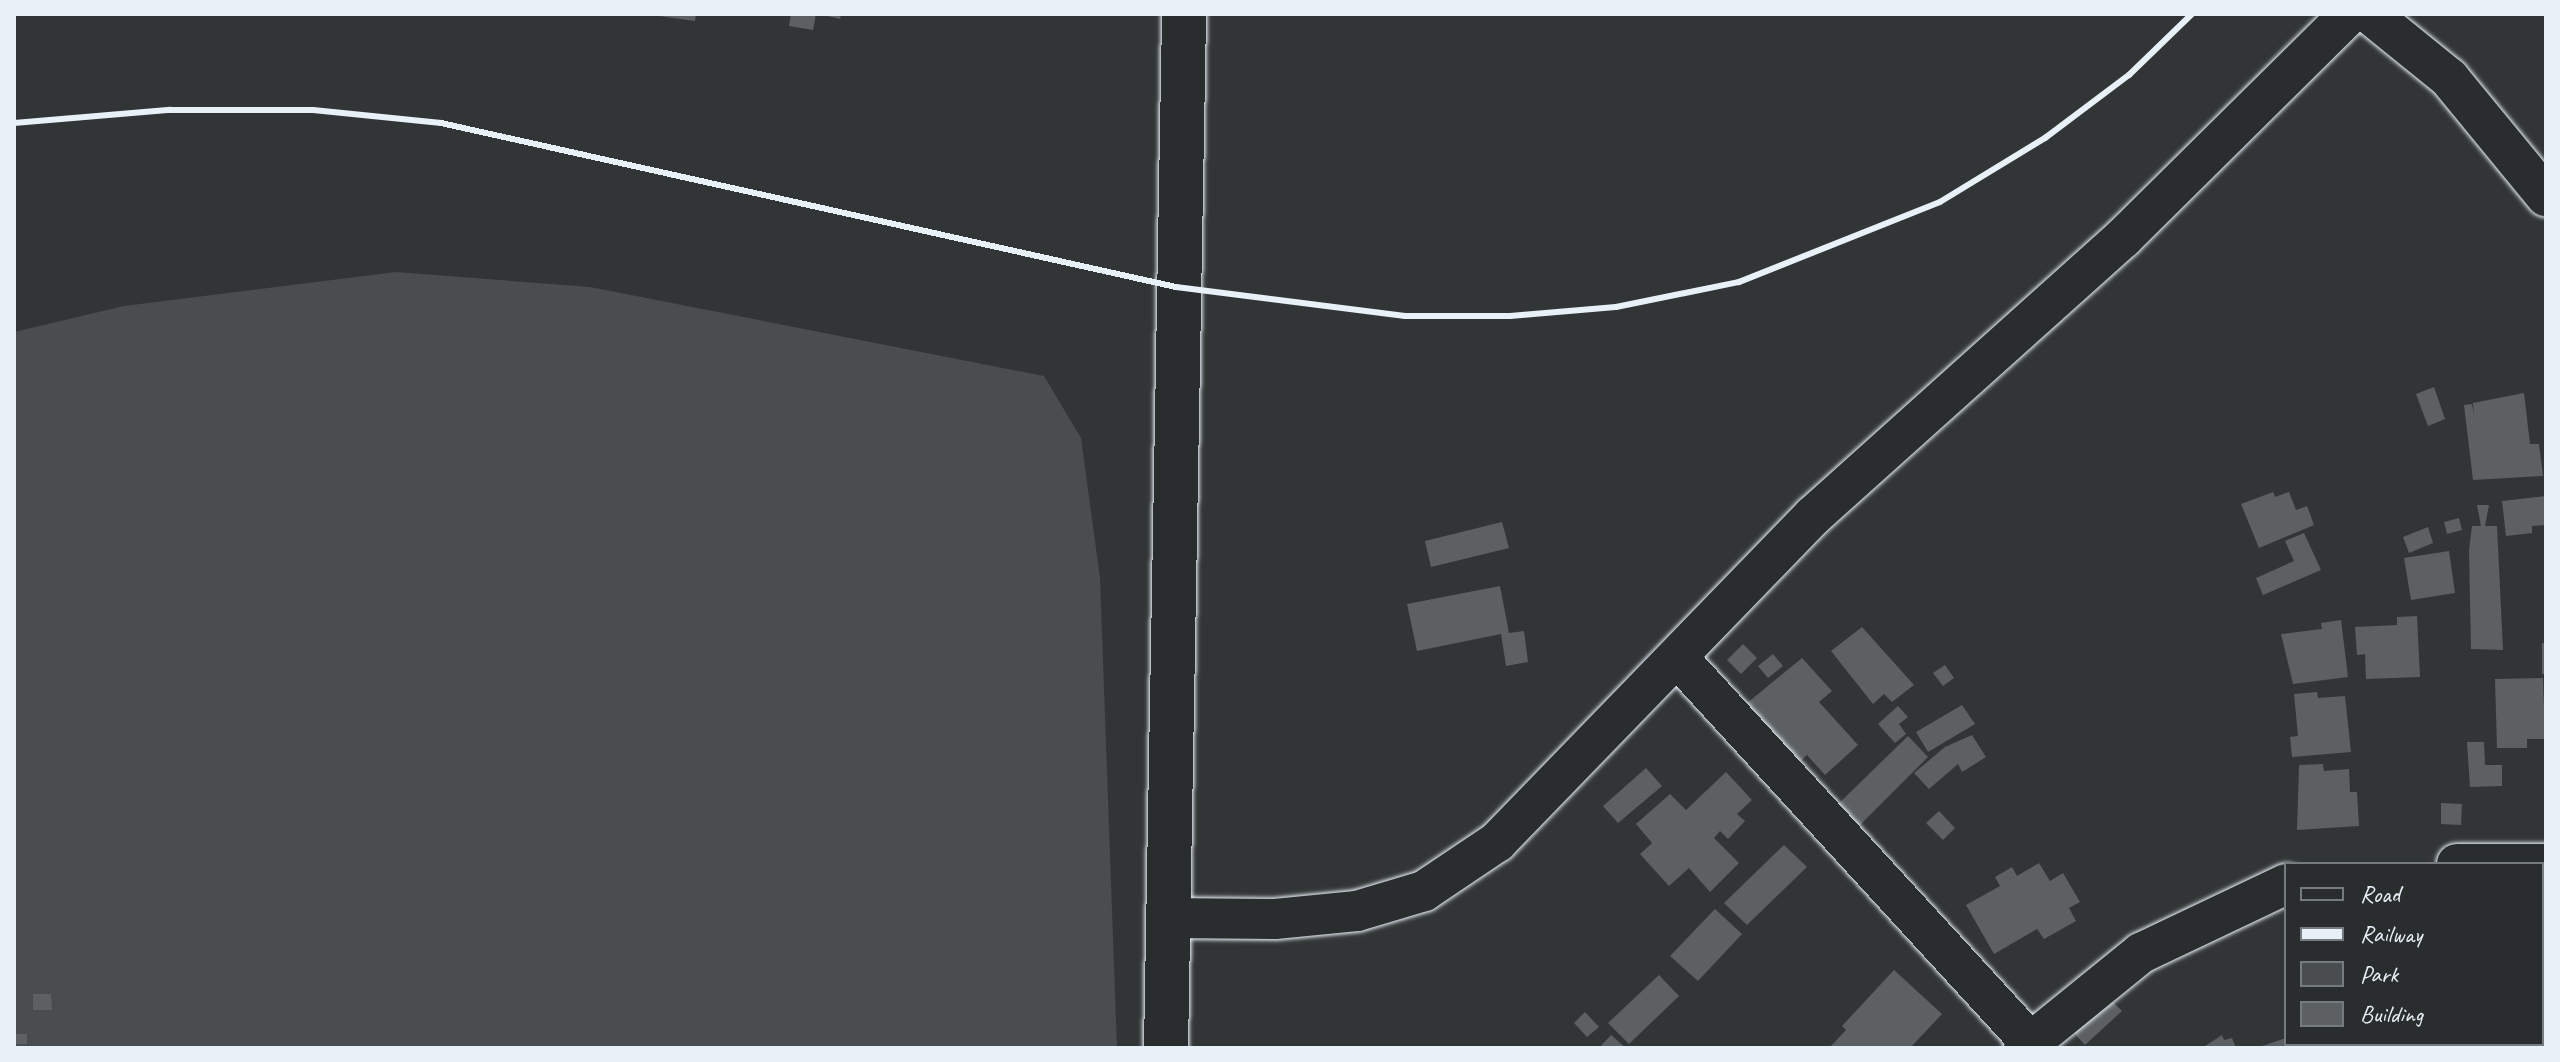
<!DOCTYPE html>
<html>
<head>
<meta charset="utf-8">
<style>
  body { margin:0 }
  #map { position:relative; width:2560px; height:1062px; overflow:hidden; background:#323536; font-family:Caveat,sans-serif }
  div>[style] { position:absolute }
  .green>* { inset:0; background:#494d4f }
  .building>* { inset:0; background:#5c6063 }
  .roads { filter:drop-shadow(0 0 2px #e8f1f8) drop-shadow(0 0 2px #e8f1f8) }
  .minor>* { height:40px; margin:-20px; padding:0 20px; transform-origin:20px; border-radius:20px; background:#2a2d2e }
  .tertiary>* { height:44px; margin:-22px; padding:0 22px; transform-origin:22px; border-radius:22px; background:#2a2d2e }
  .rail>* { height:6px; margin:-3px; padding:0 3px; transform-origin:3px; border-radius:3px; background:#e8f1f8 }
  span { translate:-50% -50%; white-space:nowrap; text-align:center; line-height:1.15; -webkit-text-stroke:7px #2a2d2e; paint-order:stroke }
  .frame { position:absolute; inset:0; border:16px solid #e8f1f8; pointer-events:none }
  .legend { position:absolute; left:2284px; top:862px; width:260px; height:184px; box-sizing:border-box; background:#2a2d2e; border:2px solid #767b7f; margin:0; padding:10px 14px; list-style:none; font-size:24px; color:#e8f1f8 }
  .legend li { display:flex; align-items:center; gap:16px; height:40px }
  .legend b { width:40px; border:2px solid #767b7f }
</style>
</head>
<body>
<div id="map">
  <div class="green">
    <i style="clip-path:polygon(396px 272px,590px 287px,1044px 376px,1081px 438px,1100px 578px,1117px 1048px,14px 1048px,14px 332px,124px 306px)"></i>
  </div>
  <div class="building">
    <i style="clip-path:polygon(645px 14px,696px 14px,695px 21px)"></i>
    <i style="clip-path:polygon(791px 14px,816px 14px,813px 30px,789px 26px)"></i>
    <i style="clip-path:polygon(819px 14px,841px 14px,840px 19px)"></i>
    <i style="clip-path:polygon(2434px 387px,2445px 419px,2428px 426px,2416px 394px)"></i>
    <i style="clip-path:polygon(2524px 393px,2530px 444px,2539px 444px,2543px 476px,2473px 480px,2464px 405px,2472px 404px,2474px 414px,2473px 403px)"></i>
    <i style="clip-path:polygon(2273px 492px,2275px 497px,2289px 492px,2296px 510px,2307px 506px,2314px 525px,2259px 548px,2241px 504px)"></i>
    <i style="clip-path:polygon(2546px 496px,2546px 525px,2532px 526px,2532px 533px,2506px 536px,2502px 501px)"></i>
    <i style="clip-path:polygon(2477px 505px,2489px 505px,2485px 526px,2497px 526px,2503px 650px,2471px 649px,2469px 550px,2472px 526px,2481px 526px)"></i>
    <i style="clip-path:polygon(2459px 518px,2462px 530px,2447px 534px,2444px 522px)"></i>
    <i style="clip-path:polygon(1502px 522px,1509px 548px,1431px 567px,1425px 541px)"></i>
    <i style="clip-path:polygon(2428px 527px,2433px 543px,2409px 553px,2403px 537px)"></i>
    <i style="clip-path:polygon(2304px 533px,2321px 570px,2263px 595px,2256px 578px,2294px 561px,2285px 541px)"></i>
    <i style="clip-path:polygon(2449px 551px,2455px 593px,2411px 600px,2404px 558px)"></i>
    <i style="clip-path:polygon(1500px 586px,1509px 633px,1524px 631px,1528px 662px,1506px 666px,1501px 634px,1417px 651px,1407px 604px)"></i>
    <i style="clip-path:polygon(2417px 616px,2420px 677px,2366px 679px,2365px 654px,2357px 655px,2355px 627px,2397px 625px,2397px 617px)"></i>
    <i style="clip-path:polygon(2341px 620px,2348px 677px,2293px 684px,2281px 634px,2322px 629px,2321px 623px)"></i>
    <i style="clip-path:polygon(1862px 627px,1914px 685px,1892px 702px,1884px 694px,1873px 704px,1831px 651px)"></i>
    <i style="clip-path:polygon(2542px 643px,2546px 643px,2546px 674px,2542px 674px)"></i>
    <i style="clip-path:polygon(1743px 644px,1757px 658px,1741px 674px,1727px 660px)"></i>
    <i style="clip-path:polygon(1773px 654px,1783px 666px,1768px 678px,1758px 666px)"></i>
    <i style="clip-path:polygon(1802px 658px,1832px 691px,1819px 702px,1858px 745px,1825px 775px,1807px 755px,1799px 762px,1746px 704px)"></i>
    <i style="clip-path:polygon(1945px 665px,1954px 678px,1943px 686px,1933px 673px)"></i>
    <i style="clip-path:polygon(2543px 678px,2545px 739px,2527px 739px,2527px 748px,2497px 748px,2495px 679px)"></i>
    <i style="clip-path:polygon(2317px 692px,2318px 698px,2345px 696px,2351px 752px,2292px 757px,2290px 737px,2298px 736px,2294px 694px)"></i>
    <i style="clip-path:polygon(1962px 705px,1975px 724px,1928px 752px,1916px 732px)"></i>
    <i style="clip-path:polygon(1898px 706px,1908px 717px,1899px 724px,1906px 734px,1895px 743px,1878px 724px)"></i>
    <i style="clip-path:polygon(1972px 735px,1986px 757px,1962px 772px,1958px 764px,1929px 789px,1914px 773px,1945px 747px)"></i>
    <i style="clip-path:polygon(1908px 736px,1928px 757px,1854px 831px,1832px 810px)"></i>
    <i style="clip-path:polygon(2467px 742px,2484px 742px,2485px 765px,2502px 765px,2502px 786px,2470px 787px)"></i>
    <i style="clip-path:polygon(2323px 764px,2324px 771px,2349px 769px,2350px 792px,2357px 792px,2359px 826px,2297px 830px,2299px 765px)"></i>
    <i style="clip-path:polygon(1646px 768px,1662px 786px,1618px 823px,1603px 806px)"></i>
    <i style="clip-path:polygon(1726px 772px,1752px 800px,1737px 814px,1745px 821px,1728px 839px,1720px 831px,1714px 838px,1739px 863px,1710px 892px,1689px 868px,1669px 886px,1640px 854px,1652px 843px,1636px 824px,1670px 794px,1686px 810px)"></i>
    <i style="clip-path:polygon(2441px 803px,2462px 804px,2461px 825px,2441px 824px)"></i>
    <i style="clip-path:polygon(1939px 811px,1955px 828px,1943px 840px,1926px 823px)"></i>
    <i style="clip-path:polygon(1784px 845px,1807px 867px,1747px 925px,1724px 903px)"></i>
    <i style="clip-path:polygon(2039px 863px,2050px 881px,2063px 873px,2080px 902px,2069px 908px,2076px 921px,2044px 939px,2037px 929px,1994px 954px,1966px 905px,2000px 886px,1995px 877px,2012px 867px,2017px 876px)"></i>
    <i style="clip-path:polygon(1715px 909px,1742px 934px,1698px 981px,1670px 956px)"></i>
    <i style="clip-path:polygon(1894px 970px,1942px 1014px,1910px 1048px,1829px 1048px,1846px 1030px,1842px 1026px)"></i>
    <i style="clip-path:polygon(1659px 975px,1679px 996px,1629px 1044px,1608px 1023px)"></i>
    <i style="clip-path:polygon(33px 994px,51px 994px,52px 1010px,33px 1010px)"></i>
    <i style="clip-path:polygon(2108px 997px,2122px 1011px,2085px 1045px,2072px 1031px)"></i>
    <i style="clip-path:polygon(1585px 1012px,1599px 1027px,1587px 1037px,1574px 1023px)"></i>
    <i style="clip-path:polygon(14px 1034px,27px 1034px,27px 1044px,14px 1044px)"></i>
    <i style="clip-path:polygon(1611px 1035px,1626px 1048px,1599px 1048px)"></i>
    <i style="clip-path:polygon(2222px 1035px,2224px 1040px,2232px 1038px,2236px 1048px,2202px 1048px)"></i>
    <i style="clip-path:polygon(2286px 1038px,2286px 1044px,2305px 1048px,2256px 1048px)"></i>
  </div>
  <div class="roads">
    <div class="minor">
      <i style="left:2370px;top:14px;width:102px;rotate:39deg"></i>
      <i style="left:2449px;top:78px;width:153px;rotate:50.6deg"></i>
      <i style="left:1677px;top:657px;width:522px;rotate:47.48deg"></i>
      <i style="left:2457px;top:864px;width:89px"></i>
      <i style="left:1167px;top:918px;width:108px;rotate:0.5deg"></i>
      <i style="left:1275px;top:919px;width:82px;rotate:-5.6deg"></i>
      <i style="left:1357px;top:911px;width:70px;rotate:-16.6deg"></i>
      <i style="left:1424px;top:891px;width:88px;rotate:-33.9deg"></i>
      <i style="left:1497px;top:842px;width:454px;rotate:-45.9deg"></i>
      <i style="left:1813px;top:516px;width:416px;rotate:-41.9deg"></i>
      <i style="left:2123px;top:238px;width:318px;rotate:-44.7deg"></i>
      <i style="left:2024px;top:1048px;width:151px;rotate:-39.1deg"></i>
      <i style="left:2141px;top:953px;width:161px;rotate:-25.4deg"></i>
    </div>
    <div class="tertiary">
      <i style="left:1166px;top:1048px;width:1034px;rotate:-89deg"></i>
    </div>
  </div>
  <div class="rail">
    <i style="left:14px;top:123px;width:157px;rotate:-4.8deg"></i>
    <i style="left:170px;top:110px;width:143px"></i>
    <i style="left:313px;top:110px;width:129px;rotate:5.8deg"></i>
    <i style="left:441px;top:123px;width:753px;rotate:12.58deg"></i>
    <i style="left:1176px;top:287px;width:231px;rotate:7.2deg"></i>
    <i style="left:1405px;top:316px;width:105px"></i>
    <i style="left:1510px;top:316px;width:106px;rotate:-4.9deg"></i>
    <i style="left:1616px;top:307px;width:126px;rotate:-11.5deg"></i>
    <i style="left:1739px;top:282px;width:216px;rotate:-21.7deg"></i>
    <i style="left:1940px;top:202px;width:123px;rotate:-31.4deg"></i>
    <i style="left:2045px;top:138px;width:105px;rotate:-36.9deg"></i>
    <i style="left:2129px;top:75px;width:88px;rotate:-44.1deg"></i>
  </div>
  <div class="frame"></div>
  <ul class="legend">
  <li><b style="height:10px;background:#2a2d2e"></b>Road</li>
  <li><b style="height:10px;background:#e8f1f8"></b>Railway</li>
  <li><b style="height:22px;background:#494d4f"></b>Park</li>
  <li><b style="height:22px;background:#5c6063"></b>Building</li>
  </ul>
</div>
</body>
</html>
